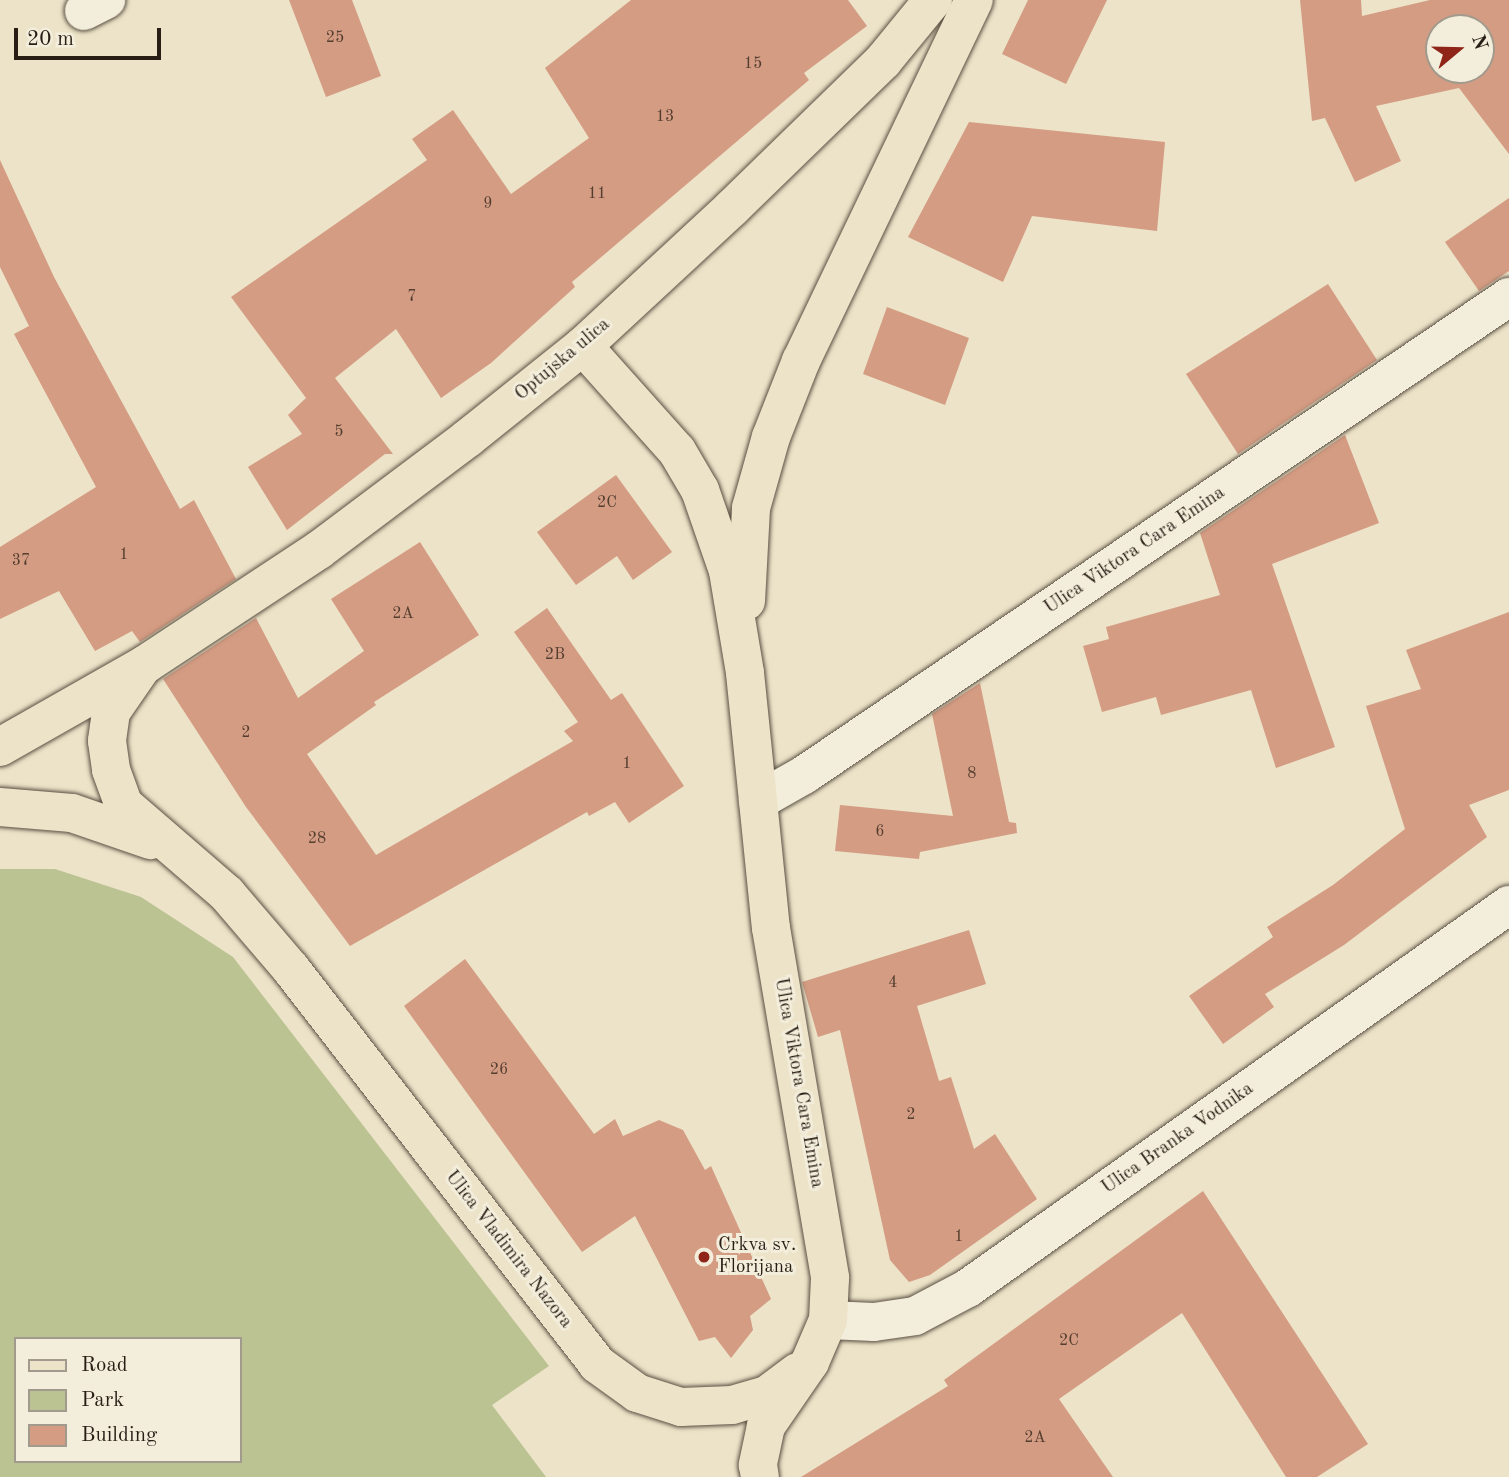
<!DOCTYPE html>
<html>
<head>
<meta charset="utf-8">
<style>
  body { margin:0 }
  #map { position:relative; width:1509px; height:1477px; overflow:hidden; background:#ece3c8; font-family:"Old Standard TT",serif }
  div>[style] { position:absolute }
  .green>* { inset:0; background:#bcc393 }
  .building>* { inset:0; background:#d49c83 }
  .roads { filter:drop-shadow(0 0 2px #5a4f42) drop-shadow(0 0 2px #5a4f42) }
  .minor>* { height:38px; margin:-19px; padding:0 19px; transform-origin:19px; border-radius:19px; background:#f3eddb }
  .major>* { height:38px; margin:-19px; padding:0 19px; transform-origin:19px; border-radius:19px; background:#ece3c8 }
  .dots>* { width:19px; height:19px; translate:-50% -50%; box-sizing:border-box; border:4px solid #f3eddb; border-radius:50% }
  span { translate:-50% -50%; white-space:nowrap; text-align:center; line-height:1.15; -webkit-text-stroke:6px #f3eddb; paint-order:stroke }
  .number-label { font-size:16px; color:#543e30 }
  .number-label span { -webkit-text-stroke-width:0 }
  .street-label { font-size:19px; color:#291e15 }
  .poi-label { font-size:19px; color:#291e15 }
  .left { translate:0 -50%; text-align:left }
  .legend { position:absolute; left:14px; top:1337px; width:228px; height:126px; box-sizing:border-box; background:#f3eddb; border:2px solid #a29a8c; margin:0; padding:9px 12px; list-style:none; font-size:21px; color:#291e15 }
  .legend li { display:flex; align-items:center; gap:14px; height:35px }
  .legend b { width:35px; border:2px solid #a29a8c }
  .north { position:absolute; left:1425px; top:14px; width:70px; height:70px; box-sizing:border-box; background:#f3eddb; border:2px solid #a29a8c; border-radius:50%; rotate:71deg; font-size:19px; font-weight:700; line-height:28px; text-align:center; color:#291e15 }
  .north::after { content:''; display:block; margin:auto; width:24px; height:32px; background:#8f2418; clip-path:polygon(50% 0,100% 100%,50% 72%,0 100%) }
  .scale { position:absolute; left:14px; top:28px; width:147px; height:32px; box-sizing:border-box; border:4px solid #291e15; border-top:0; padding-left:9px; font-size:21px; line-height:24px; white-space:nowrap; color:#291e15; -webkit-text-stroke:5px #f3eddb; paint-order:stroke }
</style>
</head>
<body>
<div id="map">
  <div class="green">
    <i style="clip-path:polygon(evenodd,0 869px,55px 869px,141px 897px,233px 957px,549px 1366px,492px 1405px,546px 1477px,0 1477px,0 869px,16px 1339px,240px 1339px,240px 1461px,16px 1461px,16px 1339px)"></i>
  </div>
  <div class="building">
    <i style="clip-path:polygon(289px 0,352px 0,381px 76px,326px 97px)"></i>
    <i style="clip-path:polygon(631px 0,848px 0,867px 26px,804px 73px,809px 80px,572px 282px,575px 287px,491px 363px,441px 398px,396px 329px,335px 378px,393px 454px,385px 454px,287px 530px,248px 467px,302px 434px,288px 415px,306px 398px,231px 297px,427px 160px,412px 139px,453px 110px,511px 194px,589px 138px,545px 68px)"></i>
    <i style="clip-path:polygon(1028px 0,1107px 0,1066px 84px,1002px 54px)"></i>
    <i style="clip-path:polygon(evenodd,1300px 0,1361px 0,1362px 16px,1430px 0,1509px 0,1509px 154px,1459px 88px,1376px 106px,1401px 161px,1355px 182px,1325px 118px,1312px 121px,1300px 0,1439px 28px,1481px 28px,1481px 70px,1439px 70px,1439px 28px)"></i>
    <i style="clip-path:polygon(969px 122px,1165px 142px,1157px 231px,1032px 216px,1003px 282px,908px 237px)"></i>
    <i style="clip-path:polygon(0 160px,54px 277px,180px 509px,194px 500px,236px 579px,140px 642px,132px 631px,95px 651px,59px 591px,0 619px,0 547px,96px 487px,14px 334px,29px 326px,0 267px)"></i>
    <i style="clip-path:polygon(1509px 198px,1509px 271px,1479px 291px,1445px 242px)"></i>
    <i style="clip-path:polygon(1328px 284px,1377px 360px,1238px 454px,1186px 374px)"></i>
    <i style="clip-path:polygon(887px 307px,969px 338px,945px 405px,863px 374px)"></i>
    <i style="clip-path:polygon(1345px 435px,1379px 523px,1272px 564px,1335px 747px,1276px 768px,1251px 690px,1161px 715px,1156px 697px,1102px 712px,1083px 646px,1109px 639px,1106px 627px,1220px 595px,1200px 533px)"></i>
    <i style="clip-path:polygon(616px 475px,672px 552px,633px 580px,617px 556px,576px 585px,537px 532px)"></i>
    <i style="clip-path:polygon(420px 542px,479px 635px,374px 702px,376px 705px,307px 754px,376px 855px,573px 741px,564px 731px,578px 722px,514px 632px,547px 608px,611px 700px,622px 693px,684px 786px,629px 823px,615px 802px,589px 816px,587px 812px,350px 946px,246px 807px,163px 679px,256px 618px,298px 698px,364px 651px,331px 599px)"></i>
    <i style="clip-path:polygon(1509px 612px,1509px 790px,1469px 805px,1487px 837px,1344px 945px,1265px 994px,1274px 1007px,1223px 1044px,1189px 996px,1273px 937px,1267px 927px,1333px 885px,1405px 829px,1366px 706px,1421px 689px,1406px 650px)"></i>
    <i style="clip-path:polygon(980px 683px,1009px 822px,1016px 823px,1017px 833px,920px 852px,919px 859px,835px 851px,840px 805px,953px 816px,932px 714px)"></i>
    <i style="clip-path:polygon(969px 930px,986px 984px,917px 1006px,939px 1081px,951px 1077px,974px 1149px,995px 1134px,1037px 1199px,930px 1275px,909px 1282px,890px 1260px,840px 1030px,818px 1037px,802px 982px)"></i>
    <i style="clip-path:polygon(465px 959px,594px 1134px,615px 1119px,623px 1136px,659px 1120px,683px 1130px,705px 1170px,711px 1166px,771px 1299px,750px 1316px,753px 1330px,731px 1358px,715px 1337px,699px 1341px,635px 1216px,582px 1252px,404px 1006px)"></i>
    <i style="clip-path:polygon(1203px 1191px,1368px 1444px,1317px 1477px,1286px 1477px,1182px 1313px,1059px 1399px,1113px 1477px,801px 1477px,948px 1386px,944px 1380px)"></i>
  </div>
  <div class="roads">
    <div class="minor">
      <i style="left:84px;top:11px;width:25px;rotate:-27deg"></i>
      <i style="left:758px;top:801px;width:53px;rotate:-29.5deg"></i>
      <i style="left:804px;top:775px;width:852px;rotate:-34.14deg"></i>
      <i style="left:828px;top:1320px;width:46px;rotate:2.5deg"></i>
      <i style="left:874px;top:1322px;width:41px;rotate:-8.3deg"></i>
      <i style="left:915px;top:1316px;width:60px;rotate:-27.8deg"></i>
      <i style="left:968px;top:1288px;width:663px;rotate:-35.3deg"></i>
    </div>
    <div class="major">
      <i style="left:583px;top:346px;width:141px;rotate:48.2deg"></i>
      <i style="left:677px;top:451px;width:45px;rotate:59.5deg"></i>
      <i style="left:700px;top:490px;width:86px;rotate:70.9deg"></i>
      <i style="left:728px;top:571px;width:103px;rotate:80.5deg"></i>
      <i style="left:745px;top:673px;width:256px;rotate:84.2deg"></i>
      <i style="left:771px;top:928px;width:355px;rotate:80.4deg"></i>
      <i style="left:830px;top:1278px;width:42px;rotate:92.7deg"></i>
      <i style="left:828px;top:1320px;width:46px;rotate:113.2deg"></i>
      <i style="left:810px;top:1362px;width:78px;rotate:124.5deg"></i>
      <i style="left:766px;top:1426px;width:40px;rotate:102deg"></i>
      <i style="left:758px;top:1465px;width:12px;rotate:81deg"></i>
      <i style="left:746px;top:601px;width:93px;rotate:-86.9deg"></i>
      <i style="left:751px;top:508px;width:74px;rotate:-74.3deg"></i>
      <i style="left:771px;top:437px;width:82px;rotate:-68.5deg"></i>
      <i style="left:801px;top:361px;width:400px;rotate:-64.4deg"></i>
      <i style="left:140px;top:670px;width:51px;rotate:124.6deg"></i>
      <i style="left:111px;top:712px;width:29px;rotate:98deg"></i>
      <i style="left:107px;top:741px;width:29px;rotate:82deg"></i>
      <i style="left:111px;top:770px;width:37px;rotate:70deg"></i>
      <i style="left:124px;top:805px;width:136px;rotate:40.8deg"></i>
      <i style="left:227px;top:894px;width:99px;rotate:49.5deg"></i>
      <i style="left:291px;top:969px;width:500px;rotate:52.2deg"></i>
      <i style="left:597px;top:1364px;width:49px;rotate:35.9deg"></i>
      <i style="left:637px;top:1393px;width:46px;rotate:17.7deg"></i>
      <i style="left:681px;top:1407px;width:51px;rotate:-2.2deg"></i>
      <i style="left:732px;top:1405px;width:36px;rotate:-16deg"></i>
      <i style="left:767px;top:1395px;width:38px;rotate:-37deg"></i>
      <i style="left:0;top:747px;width:168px;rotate:-29.6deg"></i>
      <i style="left:146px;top:664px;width:207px;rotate:-33.4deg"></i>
      <i style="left:319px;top:550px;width:186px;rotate:-36.9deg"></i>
      <i style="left:468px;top:438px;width:147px;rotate:-38.7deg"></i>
      <i style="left:583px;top:346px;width:203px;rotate:-42.8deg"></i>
      <i style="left:732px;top:208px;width:211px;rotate:-44.2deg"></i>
      <i style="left:883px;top:61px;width:79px;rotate:-50.7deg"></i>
      <i style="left:0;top:807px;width:72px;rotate:4.8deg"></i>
      <i style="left:72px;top:813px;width:83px;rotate:19.1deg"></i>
    </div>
  </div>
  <div class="dots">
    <i style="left:704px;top:1257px;background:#8f2418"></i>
  </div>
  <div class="number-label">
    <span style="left:335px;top:38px">25</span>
    <span style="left:753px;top:64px">15</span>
    <span style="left:665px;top:117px">13</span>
    <span style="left:597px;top:194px">11</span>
    <span style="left:488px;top:204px">9</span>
    <span style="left:412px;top:297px">7</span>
    <span style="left:339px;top:432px">5</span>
    <span style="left:607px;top:503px">2C</span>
    <span style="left:124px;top:555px">1</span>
    <span style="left:21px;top:561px">37</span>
    <span style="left:403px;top:614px">2A</span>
    <span style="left:555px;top:655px">2B</span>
    <span style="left:246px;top:733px">2</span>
    <span style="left:627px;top:764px">1</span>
    <span style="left:972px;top:774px">8</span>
    <span style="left:880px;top:832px">6</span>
    <span style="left:317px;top:839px">28</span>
    <span style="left:893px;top:983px">4</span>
    <span style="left:499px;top:1070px">26</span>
    <span style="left:911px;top:1115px">2</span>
    <span style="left:959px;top:1237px">1</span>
    <span style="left:1069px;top:1341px">2C</span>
    <span style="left:1035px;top:1438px">2A</span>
  </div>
  <div class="street-label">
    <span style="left:563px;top:360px;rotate:-40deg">Optujska ulica</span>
    <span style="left:1135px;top:551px;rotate:-34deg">Ulica Viktora Cara Emina</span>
    <span style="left:798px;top:1083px;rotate:80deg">Ulica Viktora Cara Emina</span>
    <span style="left:1178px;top:1139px;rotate:-35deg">Ulica Branka Vodnika</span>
    <span style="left:508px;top:1250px;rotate:52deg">Ulica Vladimira Nazora</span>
  </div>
  <div class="poi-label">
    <span class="left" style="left:718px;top:1257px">Crkva sv.<br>Florijana</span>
  </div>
  <ul class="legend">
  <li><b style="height:9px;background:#ece3c8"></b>Road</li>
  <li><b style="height:19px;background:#bcc393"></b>Park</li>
  <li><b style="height:19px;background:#d49c83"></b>Building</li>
  </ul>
  <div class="north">N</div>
  <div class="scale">20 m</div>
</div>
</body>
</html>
